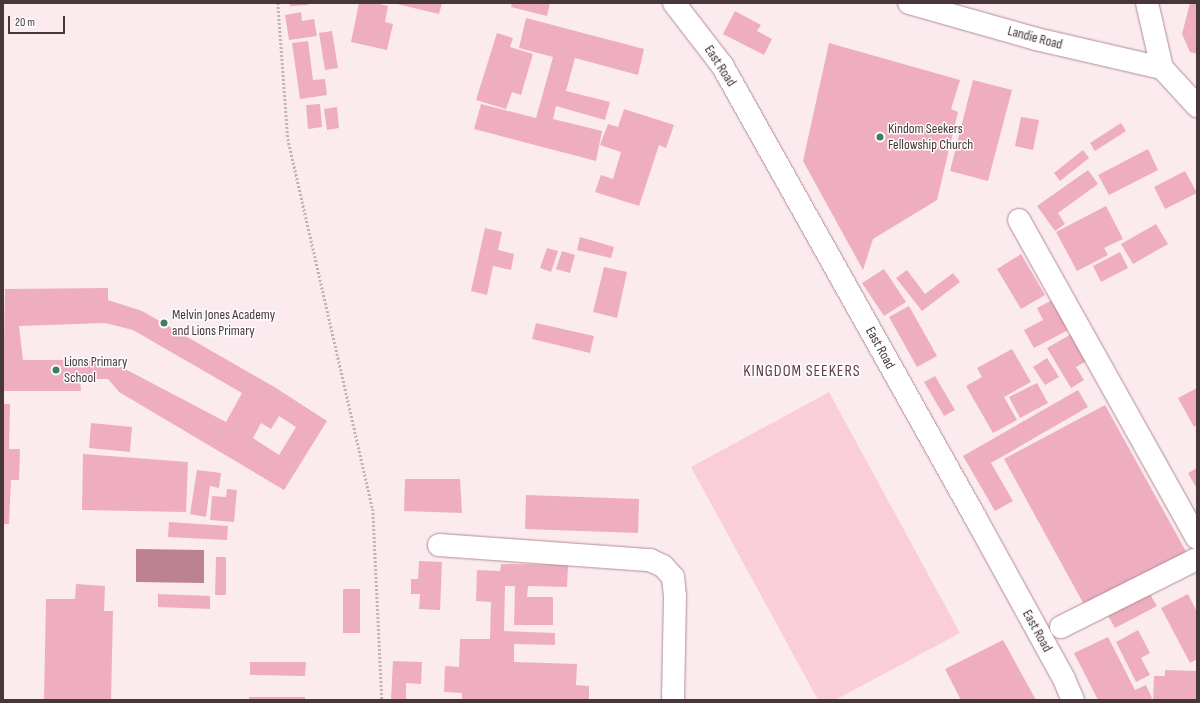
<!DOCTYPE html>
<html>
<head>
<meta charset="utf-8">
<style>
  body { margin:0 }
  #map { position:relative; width:1200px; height:703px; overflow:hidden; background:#fbebef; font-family:"Sofia Sans Condensed",sans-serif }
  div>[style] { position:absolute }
  .green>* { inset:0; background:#faced9 }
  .water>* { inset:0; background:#bd8292 }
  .building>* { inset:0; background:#eeaebf }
  .path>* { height:2.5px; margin-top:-1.25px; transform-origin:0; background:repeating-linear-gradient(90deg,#c2b2b6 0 2px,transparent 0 4px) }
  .roads { filter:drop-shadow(0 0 1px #b28c96) drop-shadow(0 0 1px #b28c96) }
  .minor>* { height:22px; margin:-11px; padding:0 11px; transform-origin:11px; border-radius:11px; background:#fff }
  .dots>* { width:11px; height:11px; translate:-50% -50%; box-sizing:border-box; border:2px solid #fdfdfd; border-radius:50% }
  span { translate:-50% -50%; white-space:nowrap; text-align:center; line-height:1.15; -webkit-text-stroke:3px #fdfdfd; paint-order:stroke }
  .street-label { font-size:14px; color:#47373b }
  .poi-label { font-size:14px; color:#47373b }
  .left { translate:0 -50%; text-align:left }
  .quarter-label { font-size:16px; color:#5c3c45; letter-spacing:1px }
  .frame { position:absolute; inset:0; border:4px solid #47373b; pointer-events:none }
  .scale { position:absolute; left:8px; top:16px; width:57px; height:18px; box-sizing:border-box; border:2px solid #47373b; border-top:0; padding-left:5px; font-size:12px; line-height:14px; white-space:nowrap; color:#47373b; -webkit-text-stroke:3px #fdfdfd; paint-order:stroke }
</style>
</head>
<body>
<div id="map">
  <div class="green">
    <i style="clip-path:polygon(829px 392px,960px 633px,835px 700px,818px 700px,691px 467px)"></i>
  </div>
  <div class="water">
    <i style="clip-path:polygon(136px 549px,204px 550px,204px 583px,136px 582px)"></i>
  </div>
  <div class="building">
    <i style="clip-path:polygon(290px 3px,308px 3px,308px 5px,290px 6px)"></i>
    <i style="clip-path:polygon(359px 3px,375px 3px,388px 6px,385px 22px,393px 24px,387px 50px,351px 42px)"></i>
    <i style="clip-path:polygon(393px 3px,442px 3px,439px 14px)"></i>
    <i style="clip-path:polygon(512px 3px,550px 3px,547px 16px,511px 7px)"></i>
    <i style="clip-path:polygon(1190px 3px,1197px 3px,1197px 54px,1190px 52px,1182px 34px)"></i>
    <i style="clip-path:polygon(735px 11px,761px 25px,757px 31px,772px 39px,764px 55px,723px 34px)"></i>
    <i style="clip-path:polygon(301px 12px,302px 21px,314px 19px,317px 36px,289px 40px,285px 15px)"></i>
    <i style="clip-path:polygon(526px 18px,644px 49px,638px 75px,575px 58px,566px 91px,610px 102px,605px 120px,556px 106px,553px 119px,602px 131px,596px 161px,474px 129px,481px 104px,536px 118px,553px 57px,519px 48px)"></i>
    <i style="clip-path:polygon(332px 31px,338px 68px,325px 70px,319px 33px)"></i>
    <i style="clip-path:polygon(497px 33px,513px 38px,510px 47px,533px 54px,521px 95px,512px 92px,506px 109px,476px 100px)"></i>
    <i style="clip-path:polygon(308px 41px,313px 80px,325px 79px,327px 95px,300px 99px,292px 43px)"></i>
    <i style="clip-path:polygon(829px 43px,960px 80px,951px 109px,958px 112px,937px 200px,873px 239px,863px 270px,803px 161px)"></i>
    <i style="clip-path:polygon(973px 80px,1012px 90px,988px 181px,950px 171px)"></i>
    <i style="clip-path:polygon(320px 104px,322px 127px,308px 129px,306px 105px)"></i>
    <i style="clip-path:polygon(337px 107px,339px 128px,327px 130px,324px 109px)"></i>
    <i style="clip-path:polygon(624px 109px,674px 125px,666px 148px,659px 145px,639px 206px,595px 192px,601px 175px,613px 179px,621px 152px,600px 145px,608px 124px,618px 127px)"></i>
    <i style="clip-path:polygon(1021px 117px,1039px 120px,1033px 150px,1015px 146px)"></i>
    <i style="clip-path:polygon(1121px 123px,1126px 131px,1095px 151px,1090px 143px)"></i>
    <i style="clip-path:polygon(1148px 149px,1158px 170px,1109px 195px,1098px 175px)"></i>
    <i style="clip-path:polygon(1083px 150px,1089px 158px,1060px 181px,1054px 173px)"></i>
    <i style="clip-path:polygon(1088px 170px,1098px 184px,1058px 213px,1065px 224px,1055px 231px,1037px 206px)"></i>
    <i style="clip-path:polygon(1185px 171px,1197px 193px,1165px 209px,1154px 187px)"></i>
    <i style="clip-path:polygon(1106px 206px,1123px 239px,1104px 248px,1108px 255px,1077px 271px,1056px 232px)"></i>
    <i style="clip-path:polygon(1156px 224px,1168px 244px,1133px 264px,1121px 244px)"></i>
    <i style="clip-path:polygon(485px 228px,502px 232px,498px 250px,514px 254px,511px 270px,493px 266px,487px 295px,471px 291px)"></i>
    <i style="clip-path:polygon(580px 237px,614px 247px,611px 258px,577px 250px)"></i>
    <i style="clip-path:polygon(547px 248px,558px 251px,551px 272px,540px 268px)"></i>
    <i style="clip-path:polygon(562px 251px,575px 255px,570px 273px,556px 269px)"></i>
    <i style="clip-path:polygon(1120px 252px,1128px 268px,1101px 282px,1093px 266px)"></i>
    <i style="clip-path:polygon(1021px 254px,1045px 295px,1021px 309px,997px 269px)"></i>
    <i style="clip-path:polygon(604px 267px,627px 272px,617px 318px,593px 312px)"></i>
    <i style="clip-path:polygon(884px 269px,906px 302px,884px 316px,862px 283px)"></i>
    <i style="clip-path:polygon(907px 270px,925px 294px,953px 273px,960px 282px,922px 311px,896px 278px)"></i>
    <i style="clip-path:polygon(evenodd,108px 288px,108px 300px,142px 311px,276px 388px,327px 421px,284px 490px,119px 392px,108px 379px,80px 379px,81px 391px,3px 391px,5px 289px,108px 288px,105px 323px,133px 330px,242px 393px,226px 422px,108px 360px,23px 360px,19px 326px,105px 323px,108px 288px,279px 416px,296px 427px,279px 455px,253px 438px,261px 423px,271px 429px,279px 416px)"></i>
    <i style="clip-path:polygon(1056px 298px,1072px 328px,1034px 348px,1024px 330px,1043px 320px,1037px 308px)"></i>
    <i style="clip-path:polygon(909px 306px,937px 356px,917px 367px,889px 317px)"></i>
    <i style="clip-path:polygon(536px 323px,594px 336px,590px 353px,532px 339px)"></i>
    <i style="clip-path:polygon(1073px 333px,1090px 359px,1076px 367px,1084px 380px,1071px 388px,1047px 348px)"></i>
    <i style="clip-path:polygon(1012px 349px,1031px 382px,1004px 397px,1017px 420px,993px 433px,966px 386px,982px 377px,977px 368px)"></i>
    <i style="clip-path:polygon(1047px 358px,1059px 377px,1045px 385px,1033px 367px)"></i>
    <i style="clip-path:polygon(935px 376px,955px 410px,944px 416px,924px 382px)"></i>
    <i style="clip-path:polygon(1037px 383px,1048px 403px,1020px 418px,1009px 397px)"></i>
    <i style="clip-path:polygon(1197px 388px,1197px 425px,1194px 427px,1178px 398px)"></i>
    <i style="clip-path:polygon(1078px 390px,1088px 407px,991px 463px,1013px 501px,995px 511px,963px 456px)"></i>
    <i style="clip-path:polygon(3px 404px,10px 404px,9px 449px,20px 449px,19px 480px,11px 480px,9px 524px,3px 524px)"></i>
    <i style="clip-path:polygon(1105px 405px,1188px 555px,1087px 610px,1004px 459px)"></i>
    <i style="clip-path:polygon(91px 423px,132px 427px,130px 452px,89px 448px)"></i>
    <i style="clip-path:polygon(83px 454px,188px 462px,186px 512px,82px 510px)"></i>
    <i style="clip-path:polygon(1197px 468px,1197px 489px,1188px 473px)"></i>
    <i style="clip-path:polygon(197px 470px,221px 473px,219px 488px,210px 486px,206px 517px,190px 514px)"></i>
    <i style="clip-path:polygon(405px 479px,460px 479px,462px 513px,404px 511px)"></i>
    <i style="clip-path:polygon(227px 489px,237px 490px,234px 522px,210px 520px,212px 496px,226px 497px)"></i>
    <i style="clip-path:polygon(526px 495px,639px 499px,638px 533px,525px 529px)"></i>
    <i style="clip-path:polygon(169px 522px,228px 526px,227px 540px,168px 537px)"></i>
    <i style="clip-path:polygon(216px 557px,226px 557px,226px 595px,215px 595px)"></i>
    <i style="clip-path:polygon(419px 561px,442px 562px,440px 610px,419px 609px,420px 594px,411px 594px,411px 579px,418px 579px)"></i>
    <i style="clip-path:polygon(501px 564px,568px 565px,567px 587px,528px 586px,527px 597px,553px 597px,553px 625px,514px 625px,515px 586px,505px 586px,504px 631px,555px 633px,555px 645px,514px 644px,514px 662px,577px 664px,576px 685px,589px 686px,589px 700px,462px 700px,462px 693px,444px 692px,445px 666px,459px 667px,460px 639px,490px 639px,491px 602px,476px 601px,477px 570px,500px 571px)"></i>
    <i style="clip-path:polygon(76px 584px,105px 586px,104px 611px,113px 611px,111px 700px,44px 700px,46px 599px,75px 599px)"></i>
    <i style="clip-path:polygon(343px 589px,360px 589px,360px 633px,343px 633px)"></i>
    <i style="clip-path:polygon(158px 594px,210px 596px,210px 609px,158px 607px)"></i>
    <i style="clip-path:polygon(1150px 594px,1157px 606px,1115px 628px,1108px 616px)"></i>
    <i style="clip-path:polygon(1188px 594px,1197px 612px,1197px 659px,1190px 663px,1161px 608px)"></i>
    <i style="clip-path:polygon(1138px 630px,1150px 653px,1141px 658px,1150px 675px,1136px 682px,1116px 642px)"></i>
    <i style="clip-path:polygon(1108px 637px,1135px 690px,1146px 685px,1152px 698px,1148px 700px,1098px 700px,1074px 653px)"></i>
    <i style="clip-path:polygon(1003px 640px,1036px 700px,961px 700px,945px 669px)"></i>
    <i style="clip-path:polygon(393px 661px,422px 662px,421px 684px,406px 683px,406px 700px,391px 700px)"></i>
    <i style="clip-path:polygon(250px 662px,306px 662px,305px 676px,250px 675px)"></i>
    <i style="clip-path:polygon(1165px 670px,1197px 671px,1197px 700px,1153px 700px,1154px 676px,1165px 676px)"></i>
    <i style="clip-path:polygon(249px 697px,305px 697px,305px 700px,249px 700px)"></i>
  </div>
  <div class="path">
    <i style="left:278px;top:3px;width:136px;rotate:85.8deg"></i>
    <i style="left:288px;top:139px;width:380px;rotate:77.1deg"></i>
    <i style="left:373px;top:509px;width:191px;rotate:87.3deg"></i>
  </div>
  <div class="roads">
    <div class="minor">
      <i style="left:674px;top:3px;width:78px;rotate:52.3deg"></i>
      <i style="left:722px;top:65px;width:518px;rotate:60.76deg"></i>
      <i style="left:975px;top:517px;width:185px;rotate:61.2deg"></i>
      <i style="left:1064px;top:679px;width:23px;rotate:67deg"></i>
      <i style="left:909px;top:3px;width:132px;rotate:15.8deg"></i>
      <i style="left:1036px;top:39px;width:129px;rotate:13deg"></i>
      <i style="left:1147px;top:3px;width:67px;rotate:77deg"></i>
      <i style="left:1162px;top:68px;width:52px;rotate:47.4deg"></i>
      <i style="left:1019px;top:220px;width:364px;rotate:60.8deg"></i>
      <i style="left:439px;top:545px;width:212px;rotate:4.1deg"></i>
      <i style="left:650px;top:560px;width:14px;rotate:25deg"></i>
      <i style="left:663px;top:566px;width:15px;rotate:48deg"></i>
      <i style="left:673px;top:577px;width:19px;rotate:84deg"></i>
      <i style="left:675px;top:596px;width:104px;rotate:91.1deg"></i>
      <i style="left:1061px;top:627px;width:152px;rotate:-26.6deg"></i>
    </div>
  </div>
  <div class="dots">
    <i style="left:880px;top:137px;background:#3f7d69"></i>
    <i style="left:164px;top:323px;background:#3f7d69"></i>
    <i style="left:56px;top:370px;background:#3f7d69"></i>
  </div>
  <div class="street-label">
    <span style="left:1035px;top:38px;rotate:15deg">Landie Road</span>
    <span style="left:720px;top:66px;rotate:57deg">East Road</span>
    <span style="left:880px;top:348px;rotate:61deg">East Road</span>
    <span style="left:1037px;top:631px;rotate:61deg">East Road</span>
  </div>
  <div class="poi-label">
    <span class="left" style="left:888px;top:137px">Kindom Seekers<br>Fellowship Church</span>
    <span class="left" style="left:172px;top:323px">Melvin Jones Academy<br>and Lions Primary</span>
    <span class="left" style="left:64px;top:370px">Lions Primary<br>School</span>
  </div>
  <div class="quarter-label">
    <span style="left:802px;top:372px">KINGDOM SEEKERS</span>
  </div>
  <div class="frame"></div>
  <div class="scale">20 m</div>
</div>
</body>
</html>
